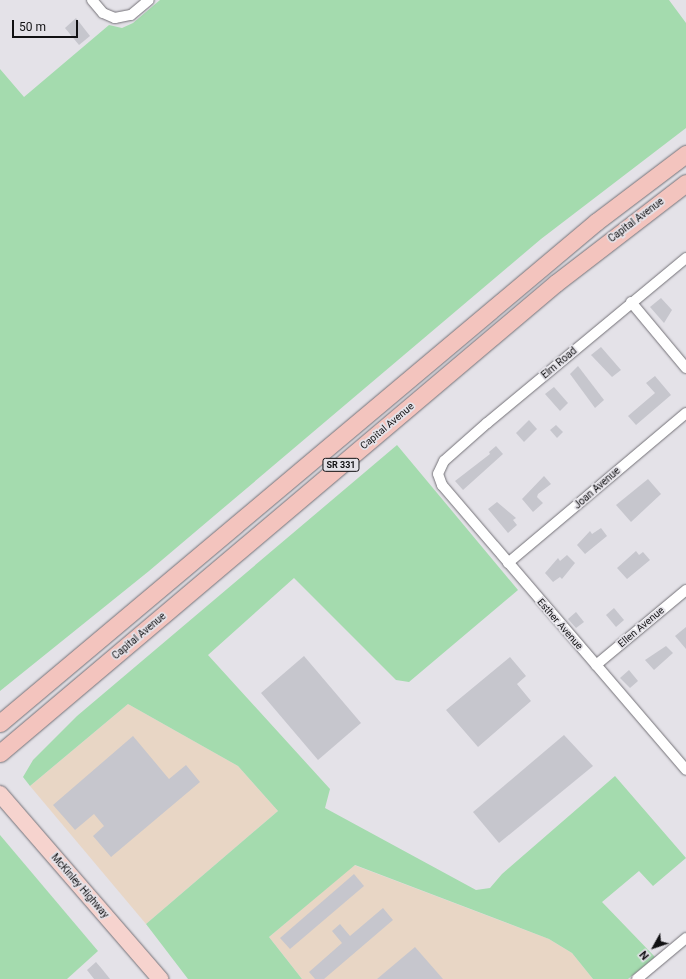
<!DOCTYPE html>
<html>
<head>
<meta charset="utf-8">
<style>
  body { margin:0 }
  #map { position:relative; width:686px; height:979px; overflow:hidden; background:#e4e2e8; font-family:Roboto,sans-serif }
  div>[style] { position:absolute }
  .commercial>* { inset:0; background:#e8d6c5 }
  .green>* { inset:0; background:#a4dbae }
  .building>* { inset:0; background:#c6c6cd }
  .roads { filter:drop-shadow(0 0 1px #737177) drop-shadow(0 0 1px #737177) }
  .minor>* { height:10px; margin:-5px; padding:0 5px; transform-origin:5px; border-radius:5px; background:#fff }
  .primary>* { height:16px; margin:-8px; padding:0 8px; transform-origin:8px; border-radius:8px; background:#f6d3ce }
  .trunk>* { height:17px; margin:-8.5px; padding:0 8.5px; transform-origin:8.5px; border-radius:8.5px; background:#f3c4be }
  span { translate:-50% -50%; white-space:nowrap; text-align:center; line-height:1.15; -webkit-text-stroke:3.5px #e4e2e8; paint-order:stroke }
  .shield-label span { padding:1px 3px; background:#e4e2e8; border:1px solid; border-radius:3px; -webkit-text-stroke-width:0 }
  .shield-label { font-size:9px; color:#111113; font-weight:700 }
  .street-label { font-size:10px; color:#111113 }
  .north { position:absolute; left:634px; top:927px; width:40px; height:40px; -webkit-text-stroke:3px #e4e2e8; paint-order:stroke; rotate:230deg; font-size:11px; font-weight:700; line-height:16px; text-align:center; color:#111113 }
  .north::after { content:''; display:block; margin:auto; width:14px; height:18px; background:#111113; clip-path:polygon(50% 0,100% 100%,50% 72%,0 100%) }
  .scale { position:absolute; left:12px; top:20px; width:66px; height:18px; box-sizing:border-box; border:2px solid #111113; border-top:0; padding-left:5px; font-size:12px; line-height:14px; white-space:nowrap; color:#111113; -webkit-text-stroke:3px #e4e2e8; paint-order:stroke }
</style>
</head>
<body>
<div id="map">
  <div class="commercial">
    <i style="clip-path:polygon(128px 704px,238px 766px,278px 811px,146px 924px,30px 786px)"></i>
    <i style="clip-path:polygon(354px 865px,549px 939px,572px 953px,593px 979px,302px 979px,269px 937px)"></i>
  </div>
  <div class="green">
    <i style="clip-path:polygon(160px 0,669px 0,686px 23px,686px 128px,541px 239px,149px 571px,0 691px,0 69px,24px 97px,109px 25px,122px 28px,133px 23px)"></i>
    <i style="clip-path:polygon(397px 445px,518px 590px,409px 682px,396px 680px,294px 578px,208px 655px,330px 789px,325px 808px,476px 890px,490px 888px,502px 874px,615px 776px,686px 858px,653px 886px,639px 871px,602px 902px,655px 957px,628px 979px,593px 979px,572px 953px,549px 939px,355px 865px,269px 937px,302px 979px,188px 979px,146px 924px,278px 811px,238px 766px,128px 704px,30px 786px,23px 777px,33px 760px,77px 716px)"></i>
    <i style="clip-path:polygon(0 835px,98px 951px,67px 979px,0 979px)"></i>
  </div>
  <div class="building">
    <i style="clip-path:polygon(76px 18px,90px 36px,79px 45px,65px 28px)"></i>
    <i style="clip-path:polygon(661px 298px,672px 310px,664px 323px,650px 307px)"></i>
    <i style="clip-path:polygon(601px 347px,621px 370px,612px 377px,591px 355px)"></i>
    <i style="clip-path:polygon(578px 366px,604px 400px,595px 408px,570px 374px)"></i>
    <i style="clip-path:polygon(655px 376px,671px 395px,636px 425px,628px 416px,655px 393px,646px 383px)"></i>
    <i style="clip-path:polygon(554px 387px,568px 403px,560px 411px,545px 394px)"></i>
    <i style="clip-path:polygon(529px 420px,537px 429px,524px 442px,516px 433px)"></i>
    <i style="clip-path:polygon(556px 425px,563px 432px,557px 438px,550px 430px)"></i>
    <i style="clip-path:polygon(496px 446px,503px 454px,463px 490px,455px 481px,490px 454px,489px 452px)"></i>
    <i style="clip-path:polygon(544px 476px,551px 484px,538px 494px,537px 497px,543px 503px,533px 512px,522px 499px)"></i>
    <i style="clip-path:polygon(648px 479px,661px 494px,631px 522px,616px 505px)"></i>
    <i style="clip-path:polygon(497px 502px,516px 518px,513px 520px,517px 525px,508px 533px,488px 509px)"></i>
    <i style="clip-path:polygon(601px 528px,607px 536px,585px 554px,577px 545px,590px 531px,592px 534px)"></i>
    <i style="clip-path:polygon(636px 551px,639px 555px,643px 552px,650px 560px,627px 579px,617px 568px)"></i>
    <i style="clip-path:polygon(567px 555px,575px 563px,562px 579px,560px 577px,553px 582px,545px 573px,558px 558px,560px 561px)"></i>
    <i style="clip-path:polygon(614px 608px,624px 620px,616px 627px,606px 615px)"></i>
    <i style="clip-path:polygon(576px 612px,584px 622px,576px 628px,568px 619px)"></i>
    <i style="clip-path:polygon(686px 627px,686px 649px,675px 636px)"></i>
    <i style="clip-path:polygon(666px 646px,673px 653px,654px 670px,645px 660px)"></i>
    <i style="clip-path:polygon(304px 656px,361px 723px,318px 760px,261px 693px)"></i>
    <i style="clip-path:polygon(510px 657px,526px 676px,517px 684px,531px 701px,478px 747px,446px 710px)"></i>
    <i style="clip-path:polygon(629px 670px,638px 681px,630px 688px,620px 678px)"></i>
    <i style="clip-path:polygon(564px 735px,593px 766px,499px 843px,473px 812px)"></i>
    <i style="clip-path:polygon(133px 736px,169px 779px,186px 765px,200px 782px,111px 857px,93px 836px,104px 826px,94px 814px,75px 830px,53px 805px)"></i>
    <i style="clip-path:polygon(354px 874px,364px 886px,290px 949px,280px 938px)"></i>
    <i style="clip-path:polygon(383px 908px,393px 920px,324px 979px,315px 979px,309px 972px,342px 943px,332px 931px,340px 924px,350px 936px)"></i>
    <i style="clip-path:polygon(415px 947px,443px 979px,377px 979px)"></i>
    <i style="clip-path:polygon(96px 962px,102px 969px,110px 979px,94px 979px,87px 970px)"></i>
  </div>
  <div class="roads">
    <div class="minor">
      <i style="left:92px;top:0;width:17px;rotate:50deg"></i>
      <i style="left:103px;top:13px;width:13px;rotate:23deg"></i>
      <i style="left:115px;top:18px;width:16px;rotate:-11deg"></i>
      <i style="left:131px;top:15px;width:23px;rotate:-40deg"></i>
      <i style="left:686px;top:258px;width:259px;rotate:140.3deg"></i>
      <i style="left:487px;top:423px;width:57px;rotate:138.5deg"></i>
      <i style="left:444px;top:461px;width:14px;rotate:115deg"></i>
      <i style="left:438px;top:474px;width:12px;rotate:70deg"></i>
      <i style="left:442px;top:485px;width:375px;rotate:49.4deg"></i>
      <i style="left:631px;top:302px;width:86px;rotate:50.2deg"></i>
      <i style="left:508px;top:563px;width:233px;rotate:-40.1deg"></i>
      <i style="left:596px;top:665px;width:117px;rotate:-39.8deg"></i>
      <i style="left:637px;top:979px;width:64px;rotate:-39.9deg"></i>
    </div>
    <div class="primary">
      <i style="left:0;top:794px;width:245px;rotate:49.1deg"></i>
    </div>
    <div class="trunk">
      <i style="left:0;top:723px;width:779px;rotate:-40.05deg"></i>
      <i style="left:596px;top:222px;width:113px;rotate:-37.1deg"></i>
      <i style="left:0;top:753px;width:728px;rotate:-40.21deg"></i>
      <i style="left:556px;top:283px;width:164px;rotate:-37.6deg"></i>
    </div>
  </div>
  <div class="shield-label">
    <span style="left:341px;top:465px">SR 331</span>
  </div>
  <div class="street-label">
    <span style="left:636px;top:220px;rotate:-37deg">Capital Avenue</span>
    <span style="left:559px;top:363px;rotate:-40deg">Elm Road</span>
    <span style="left:387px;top:426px;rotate:-40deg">Capital Avenue</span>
    <span style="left:597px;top:488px;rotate:-41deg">Joan Avenue</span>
    <span style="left:560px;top:624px;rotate:49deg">Esther Avenue</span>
    <span style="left:641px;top:627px;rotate:-40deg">Ellen Avenue</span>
    <span style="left:139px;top:636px;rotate:-40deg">Capital Avenue</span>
    <span style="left:80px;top:886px;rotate:49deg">McKinley Highway</span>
  </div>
  <div class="north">N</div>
  <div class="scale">50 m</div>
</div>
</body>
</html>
